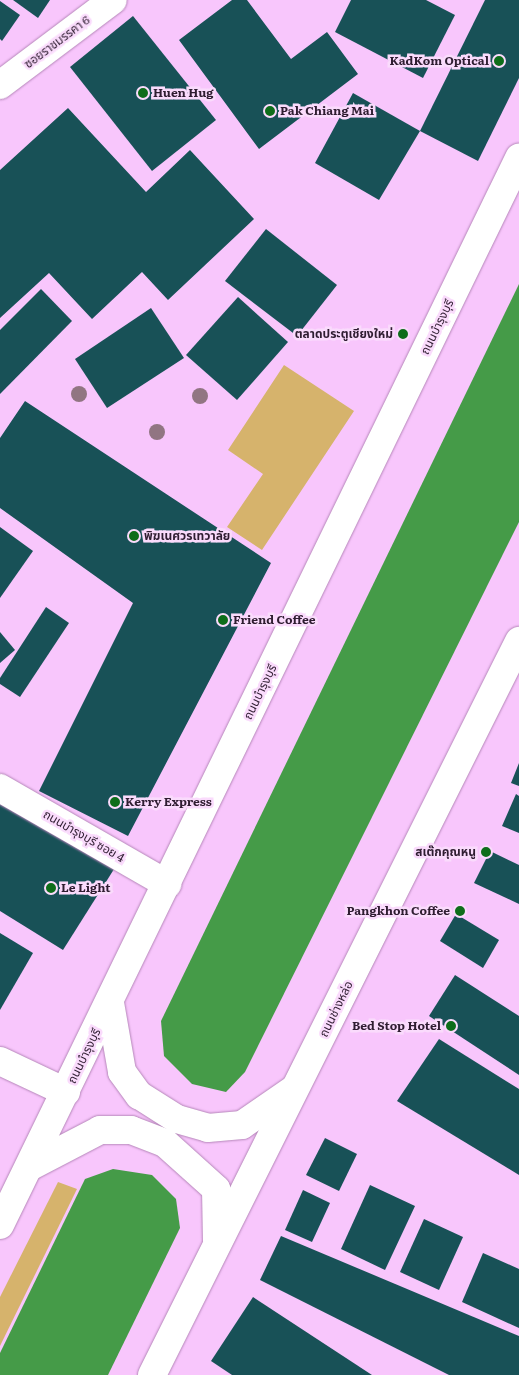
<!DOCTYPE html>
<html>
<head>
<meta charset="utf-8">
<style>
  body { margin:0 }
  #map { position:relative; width:519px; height:1375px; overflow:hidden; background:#f8c6fc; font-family:Literata,"Noto Sans Thai",serif }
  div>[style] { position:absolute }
  .green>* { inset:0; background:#d6b36c }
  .water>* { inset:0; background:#459b48 }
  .building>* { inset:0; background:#185157 }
  .roads { filter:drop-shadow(0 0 1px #b586b9) drop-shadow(0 0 1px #b586b9) }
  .street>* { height:28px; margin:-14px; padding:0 14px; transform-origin:14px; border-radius:14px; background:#fff }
  .secondary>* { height:28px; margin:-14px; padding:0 14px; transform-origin:14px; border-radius:14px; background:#fff }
  .trees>* { width:16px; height:16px; margin:-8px; border-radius:50%; background:#917582 }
  .dots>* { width:14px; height:14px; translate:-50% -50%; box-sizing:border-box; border:2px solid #fadbfc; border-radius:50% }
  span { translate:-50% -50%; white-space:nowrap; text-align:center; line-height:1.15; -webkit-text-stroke:5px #fadbfc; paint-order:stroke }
  .street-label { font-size:12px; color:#2f1d31 }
  .poi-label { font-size:12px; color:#2f1d31; font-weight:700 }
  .right { translate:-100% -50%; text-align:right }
  .left { translate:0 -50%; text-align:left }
</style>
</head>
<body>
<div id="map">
  <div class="green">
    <i style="clip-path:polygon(284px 365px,354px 411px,262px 550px,227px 527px,263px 474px,228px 450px)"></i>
    <i style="clip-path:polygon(58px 1182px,77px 1189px,0 1346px,0 1297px)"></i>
  </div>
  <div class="water">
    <i style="clip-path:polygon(519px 284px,519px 522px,245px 1072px,226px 1092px,192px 1084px,164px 1056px,161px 1021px)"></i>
    <i style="clip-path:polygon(113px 1169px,152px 1175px,176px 1199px,180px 1228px,108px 1375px,0 1375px,0 1353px,85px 1179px)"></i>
  </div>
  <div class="building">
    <i style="clip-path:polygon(13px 0,50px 0,38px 18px)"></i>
    <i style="clip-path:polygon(232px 0,247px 0,291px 59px,327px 32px,358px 74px,259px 149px,179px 40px)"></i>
    <i style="clip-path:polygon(351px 0,426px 0,455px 15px,423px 78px,335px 32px)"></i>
    <i style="clip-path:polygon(485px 0,519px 0,519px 78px,478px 161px,420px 131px)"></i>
    <i style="clip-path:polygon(0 1px,20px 15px,2px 41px,0 39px)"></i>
    <i style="clip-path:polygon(133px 16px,216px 120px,152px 171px,70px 67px)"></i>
    <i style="clip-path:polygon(353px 93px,420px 131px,379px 200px,315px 163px)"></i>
    <i style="clip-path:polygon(68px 108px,146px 192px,190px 150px,254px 219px,168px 300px,142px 272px,92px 319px,49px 273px,0 318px,0 170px)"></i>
    <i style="clip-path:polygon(266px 229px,337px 285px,297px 336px,225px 281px)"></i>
    <i style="clip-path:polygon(41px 289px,72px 321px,0 394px,0 330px)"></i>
    <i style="clip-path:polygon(238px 297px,288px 342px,237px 400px,186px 355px)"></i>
    <i style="clip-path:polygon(151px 308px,184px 358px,107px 408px,75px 359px)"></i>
    <i style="clip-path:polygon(25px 401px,271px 563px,128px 836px,39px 791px,133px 603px,0 508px,0 438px)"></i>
    <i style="clip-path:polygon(0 527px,33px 551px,0 598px)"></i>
    <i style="clip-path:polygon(46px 607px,69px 623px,20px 697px,0 684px,0 678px)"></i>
    <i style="clip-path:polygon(0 632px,15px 650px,0 663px)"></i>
    <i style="clip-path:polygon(519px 763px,519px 786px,511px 783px)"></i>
    <i style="clip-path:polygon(516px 794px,519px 796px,519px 833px,502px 826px)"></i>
    <i style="clip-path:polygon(0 802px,116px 866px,63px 950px,0 911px)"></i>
    <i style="clip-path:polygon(490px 851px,519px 865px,519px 904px,474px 883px)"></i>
    <i style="clip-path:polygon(456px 914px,499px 940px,483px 968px,440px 941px)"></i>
    <i style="clip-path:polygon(0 933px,33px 953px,0 1010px)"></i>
    <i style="clip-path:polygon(455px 975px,519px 1016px,519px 1075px,429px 1016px)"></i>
    <i style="clip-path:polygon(439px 1039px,519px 1089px,519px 1175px,397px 1101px)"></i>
    <i style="clip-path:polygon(325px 1138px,357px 1154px,339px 1191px,306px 1175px)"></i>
    <i style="clip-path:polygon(370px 1185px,415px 1206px,385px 1270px,341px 1249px)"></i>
    <i style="clip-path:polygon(303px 1190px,330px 1203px,312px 1242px,285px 1230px)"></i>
    <i style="clip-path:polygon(424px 1219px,463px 1237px,439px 1290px,400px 1272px)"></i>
    <i style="clip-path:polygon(281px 1236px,519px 1336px,519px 1375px,449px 1375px,260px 1280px)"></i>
    <i style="clip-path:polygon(483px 1253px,519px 1269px,519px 1328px,462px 1302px)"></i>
    <i style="clip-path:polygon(253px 1297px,372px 1375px,232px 1375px,211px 1361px)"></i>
  </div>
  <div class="roads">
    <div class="street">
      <i style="left:0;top:85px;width:141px;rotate:-37deg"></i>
      <i style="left:0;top:788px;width:193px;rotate:29.9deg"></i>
      <i style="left:0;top:1061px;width:73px;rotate:25.2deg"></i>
    </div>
    <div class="secondary">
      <i style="left:110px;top:1003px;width:70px;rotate:80.1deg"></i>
      <i style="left:122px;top:1072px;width:29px;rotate:54deg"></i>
      <i style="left:139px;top:1095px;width:45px;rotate:32.3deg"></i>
      <i style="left:177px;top:1119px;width:32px;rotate:16deg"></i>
      <i style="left:208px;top:1128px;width:34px;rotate:-5deg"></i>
      <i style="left:242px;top:1125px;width:63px;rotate:-34.7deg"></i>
      <i style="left:29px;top:1167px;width:80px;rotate:-27.5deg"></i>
      <i style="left:100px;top:1130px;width:31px"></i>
      <i style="left:131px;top:1130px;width:36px;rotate:21deg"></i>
      <i style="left:165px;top:1143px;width:69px;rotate:42deg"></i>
      <i style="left:216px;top:1189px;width:51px;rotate:88.9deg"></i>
      <i style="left:0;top:1225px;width:1187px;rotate:-64.06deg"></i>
      <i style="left:152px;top:1375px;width:821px;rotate:-63.43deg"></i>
    </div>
  </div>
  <div class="trees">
    <i style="left:79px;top:394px"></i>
    <i style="left:200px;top:396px"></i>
    <i style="left:157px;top:432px"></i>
  </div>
  <div class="dots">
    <i style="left:499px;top:61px;background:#0e6d1a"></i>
    <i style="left:143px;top:93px;background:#0e6d1a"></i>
    <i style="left:270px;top:111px;background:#0e6d1a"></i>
    <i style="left:403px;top:334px;background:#0e6d1a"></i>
    <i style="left:134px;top:536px;background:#0e6d1a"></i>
    <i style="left:223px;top:620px;background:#0e6d1a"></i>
    <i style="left:115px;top:802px;background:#0e6d1a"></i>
    <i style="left:486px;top:852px;background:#0e6d1a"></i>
    <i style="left:51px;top:888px;background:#0e6d1a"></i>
    <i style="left:460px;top:911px;background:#0e6d1a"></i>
    <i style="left:451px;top:1026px;background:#0e6d1a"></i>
  </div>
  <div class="street-label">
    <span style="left:57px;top:42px;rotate:-37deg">ซอยราชมรรคา 6</span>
    <span style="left:437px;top:327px;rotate:-64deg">ถนนบำรุงบุรี</span>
    <span style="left:260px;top:692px;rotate:-64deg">ถนนบำรุงบุรี</span>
    <span style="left:84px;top:836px;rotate:30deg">ถนนบำรุงบุรี ซอย 4</span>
    <span style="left:336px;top:1009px;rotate:-64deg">ถนนช่างหล่อ</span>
    <span style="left:84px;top:1056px;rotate:-64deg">ถนนบำรุงบุรี</span>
  </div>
  <div class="poi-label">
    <span class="right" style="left:489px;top:61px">KadKom Optical</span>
    <span class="left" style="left:153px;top:93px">Huen Hug</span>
    <span class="left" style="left:280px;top:111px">Pak Chiang Mai</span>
    <span class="right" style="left:393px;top:334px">ตลาดประตูเชียงใหม่</span>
    <span class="left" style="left:144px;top:536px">พิฆเนศวรเทวาลัย</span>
    <span class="left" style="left:233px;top:620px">Friend Coffee</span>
    <span class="left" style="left:125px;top:802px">Kerry Express</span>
    <span class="right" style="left:476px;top:852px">สเต๊กคุณหนู</span>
    <span class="left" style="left:61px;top:888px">Le Light</span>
    <span class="right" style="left:450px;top:911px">Pangkhon Coffee</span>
    <span class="right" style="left:441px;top:1026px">Bed Stop Hotel</span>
  </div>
</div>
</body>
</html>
